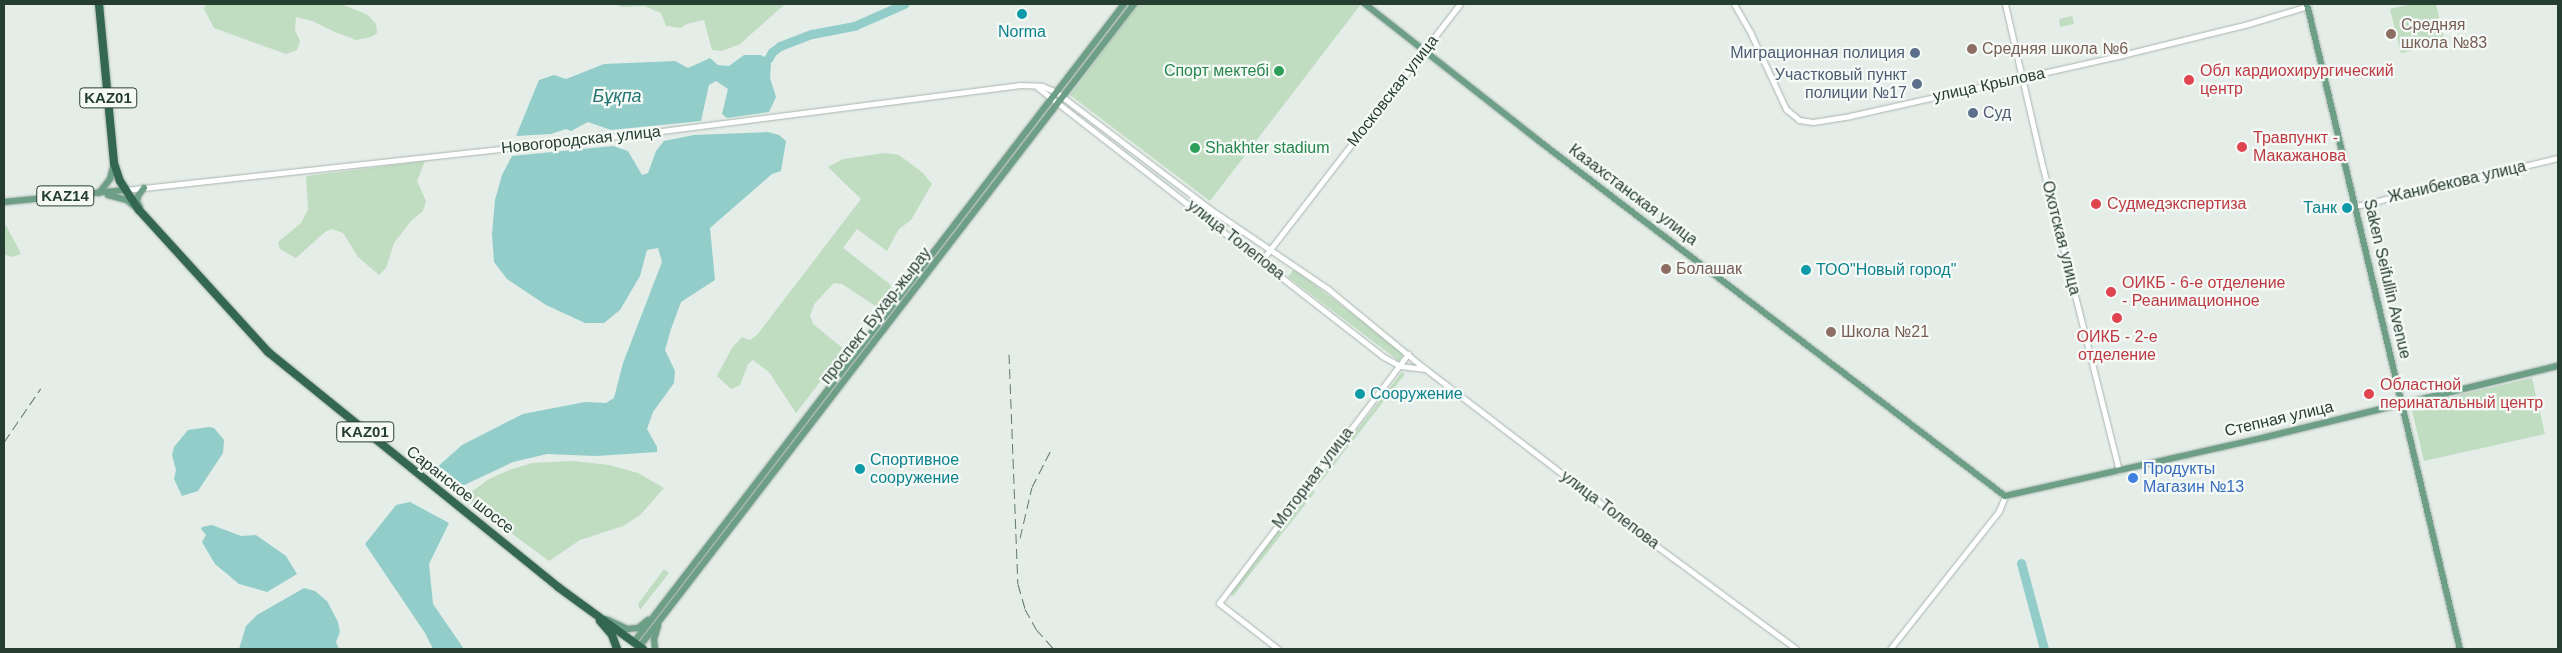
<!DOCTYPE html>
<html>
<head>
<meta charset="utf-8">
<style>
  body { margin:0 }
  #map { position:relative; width:2562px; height:653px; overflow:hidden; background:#e5ede8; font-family:Helvetica,sans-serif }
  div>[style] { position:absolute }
  .green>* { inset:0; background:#c0dcc1 }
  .water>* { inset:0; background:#92cdc9 }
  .river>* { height:9px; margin:-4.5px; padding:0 4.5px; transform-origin:4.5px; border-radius:4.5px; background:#92cdc9 }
  .roads { filter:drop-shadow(0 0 1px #a8b5ae) drop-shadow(0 0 1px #a8b5ae) }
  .minor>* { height:5px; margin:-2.5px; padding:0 2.5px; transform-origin:2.5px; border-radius:2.5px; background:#fff }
  .major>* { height:6px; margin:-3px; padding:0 3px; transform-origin:3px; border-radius:3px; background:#6d9f87 }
  .highway>* { height:8px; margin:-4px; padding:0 4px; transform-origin:4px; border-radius:4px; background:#346751 }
  .rail>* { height:1px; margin-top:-0.5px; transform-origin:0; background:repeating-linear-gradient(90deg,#60796d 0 10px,transparent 0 15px) }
  .dots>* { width:14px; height:14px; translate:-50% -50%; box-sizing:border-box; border:2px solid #f5faf7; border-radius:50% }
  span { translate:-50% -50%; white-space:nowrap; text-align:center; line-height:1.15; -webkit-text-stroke:4.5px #f5faf7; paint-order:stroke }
  .shield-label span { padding:1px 4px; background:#f5faf7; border:1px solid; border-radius:4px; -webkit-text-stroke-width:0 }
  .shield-label { font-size:15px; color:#263d32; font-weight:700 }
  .education-label { font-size:16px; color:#785e54 }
  .left { translate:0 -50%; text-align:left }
  .culture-label { font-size:16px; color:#0d838f }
  .right { translate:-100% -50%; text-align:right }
  .service-label { font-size:16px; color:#4e5e75 }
  .leisure-label { font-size:16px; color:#27864d }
  .health-label { font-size:16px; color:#be3a42 }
  .street-label { font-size:16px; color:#263d32 }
  .shop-label { font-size:16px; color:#366cbe }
  .water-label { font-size:18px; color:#247571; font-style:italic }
  .frame { position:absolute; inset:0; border:5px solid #263d32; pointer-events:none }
</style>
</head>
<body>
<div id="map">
  <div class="green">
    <i style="clip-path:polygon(206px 4px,341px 4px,368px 15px,376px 24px,377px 33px,371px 37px,356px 40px,335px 32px,312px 21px,296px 17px,295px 30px,300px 41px,297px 50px,286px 54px,214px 28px,204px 9px)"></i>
    <i style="clip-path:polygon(612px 4px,785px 4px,740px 44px,722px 51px,712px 50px,704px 20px,687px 24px,680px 28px,666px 26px,661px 13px,644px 6px,623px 7px)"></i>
    <i style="clip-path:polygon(1138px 4px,1361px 4px,1210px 201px,1070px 95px)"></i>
    <i style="clip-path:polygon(2411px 4px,2436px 4px,2445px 43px,2401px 53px,2390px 9px)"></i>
    <i style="clip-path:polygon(2072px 16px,2074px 24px,2060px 27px,2059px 19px)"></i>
    <i style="clip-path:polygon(885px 153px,899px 155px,923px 173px,932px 184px,911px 220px,899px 229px,887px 251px,857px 229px,843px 248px,892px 286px,877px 307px,842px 284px,834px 283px,815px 303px,810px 315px,813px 324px,845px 350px,796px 413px,769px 372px,753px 360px,748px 364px,740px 385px,731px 389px,717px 376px,732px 348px,742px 337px,750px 340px,757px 335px,861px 199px,828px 167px,843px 159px)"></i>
    <i style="clip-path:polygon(425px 161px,417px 181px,426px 201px,423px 211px,411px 221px,394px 243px,386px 268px,379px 275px,358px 257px,343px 233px,332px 229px,325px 232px,296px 258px,280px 249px,278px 242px,301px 223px,308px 209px,306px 176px)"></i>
    <i style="clip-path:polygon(4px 222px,16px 244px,21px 254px,11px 257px,4px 254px)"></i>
    <i style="clip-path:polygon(1294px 269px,1404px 353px,1399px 361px,1288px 277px)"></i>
    <i style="clip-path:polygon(1402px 372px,1405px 374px,1319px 484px,1316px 482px)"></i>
    <i style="clip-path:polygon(2532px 378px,2545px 434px,2424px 461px,2411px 406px)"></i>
    <i style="clip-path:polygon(573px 461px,609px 465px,638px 473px,664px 488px,640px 515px,623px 526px,580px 540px,549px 561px,468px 501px,470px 493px,489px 479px,512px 469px,532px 463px)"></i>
    <i style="clip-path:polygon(1311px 489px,1315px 492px,1233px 596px,1230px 593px)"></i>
    <i style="clip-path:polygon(664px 569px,669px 573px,640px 610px,638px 604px)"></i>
  </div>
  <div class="water">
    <i style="clip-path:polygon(744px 55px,761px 55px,768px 59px,771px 65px,770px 78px,776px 97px,769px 112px,727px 118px,722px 114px,728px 89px,716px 81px,709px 85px,701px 121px,611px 130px,588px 122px,571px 131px,566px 129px,551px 134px,516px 136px,539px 80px,554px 75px,566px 79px,604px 64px,675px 61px,688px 68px,710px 58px,718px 65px,729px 66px)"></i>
    <i style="clip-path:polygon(768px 132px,779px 135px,786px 141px,781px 171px,772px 174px,710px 228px,715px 280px,681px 302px,671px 329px,665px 350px,675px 371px,674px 383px,653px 412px,647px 429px,657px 447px,657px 452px,596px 456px,547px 454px,513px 462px,456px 489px,447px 488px,435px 479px,434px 470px,462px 445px,523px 414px,585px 402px,606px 403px,614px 398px,623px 363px,662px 262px,658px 248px,647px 250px,640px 276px,620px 310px,604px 323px,585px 323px,546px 305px,507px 279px,494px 262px,492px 234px,495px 200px,502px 175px,512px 156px,613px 146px,628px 151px,642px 175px,648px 173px,656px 151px,664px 141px,694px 135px)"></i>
    <i style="clip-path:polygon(209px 427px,214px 428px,224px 440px,223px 453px,198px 491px,182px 496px,174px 479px,176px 470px,172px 455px,174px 447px,188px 430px)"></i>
    <i style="clip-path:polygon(410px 502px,449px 523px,429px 564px,433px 604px,464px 649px,433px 649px,425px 633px,365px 544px,396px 505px)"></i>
    <i style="clip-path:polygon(212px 525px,241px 536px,256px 535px,286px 556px,297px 574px,267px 592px,239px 584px,215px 564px,202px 542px,206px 535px,201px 529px,202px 527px)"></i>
    <i style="clip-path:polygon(304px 588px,315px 591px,327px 601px,338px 622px,340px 632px,336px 642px,339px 649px,239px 649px,246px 626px,257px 615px)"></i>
  </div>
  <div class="river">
    <i style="left:768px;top:59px;width:8px;rotate:-60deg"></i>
    <i style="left:772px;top:52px;width:10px;rotate:-37deg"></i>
    <i style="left:780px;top:46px;width:34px;rotate:-21deg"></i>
    <i style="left:812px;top:34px;width:43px;rotate:-10.8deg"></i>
    <i style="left:854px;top:26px;width:55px;rotate:-23.7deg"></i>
    <i style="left:2021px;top:563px;width:89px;rotate:75deg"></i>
  </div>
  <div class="roads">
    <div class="minor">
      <i style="left:1734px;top:4px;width:34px;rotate:60deg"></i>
      <i style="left:1751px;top:34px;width:83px;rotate:65deg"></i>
      <i style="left:1786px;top:109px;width:17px;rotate:40deg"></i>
      <i style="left:1799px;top:120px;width:14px;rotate:8deg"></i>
      <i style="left:1813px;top:122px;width:37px;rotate:-9deg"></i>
      <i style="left:1850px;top:116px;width:279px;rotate:-12.6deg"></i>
      <i style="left:2122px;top:55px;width:130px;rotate:-13.8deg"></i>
      <i style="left:2248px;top:24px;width:63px;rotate:-16.7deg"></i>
      <i style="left:2005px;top:4px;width:168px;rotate:77deg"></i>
      <i style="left:2043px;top:168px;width:312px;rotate:75.9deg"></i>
      <i style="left:1037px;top:87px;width:437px;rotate:37.9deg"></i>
      <i style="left:1382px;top:356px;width:21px;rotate:29deg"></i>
      <i style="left:1400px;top:366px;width:25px;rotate:7deg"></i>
      <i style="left:125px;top:190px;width:524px;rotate:-6.24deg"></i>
      <i style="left:646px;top:133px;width:376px;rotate:-7.3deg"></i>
      <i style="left:1019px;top:85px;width:23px;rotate:2deg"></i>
      <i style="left:1042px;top:86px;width:15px;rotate:23deg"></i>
      <i style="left:1056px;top:92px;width:193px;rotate:37.2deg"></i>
      <i style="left:1210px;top:209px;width:143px;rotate:34.1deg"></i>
      <i style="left:1328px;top:289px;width:118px;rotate:39.5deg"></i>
      <i style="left:1419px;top:364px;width:282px;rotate:37.5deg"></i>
      <i style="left:1643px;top:536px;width:190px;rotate:36.4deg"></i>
      <i style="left:2356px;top:206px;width:208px;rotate:-13.4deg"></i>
      <i style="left:1262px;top:260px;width:324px;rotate:-52.3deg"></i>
      <i style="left:1278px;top:649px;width:75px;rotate:-142.1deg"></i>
      <i style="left:1219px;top:603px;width:313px;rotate:-52.8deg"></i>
      <i style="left:1890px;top:649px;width:176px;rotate:-51.7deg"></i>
      <i style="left:1999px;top:511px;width:16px;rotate:-68deg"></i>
    </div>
    <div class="major">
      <i style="left:1365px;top:4px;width:221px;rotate:38.2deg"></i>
      <i style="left:1539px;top:141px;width:586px;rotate:37.3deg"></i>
      <i style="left:2005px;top:496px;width:268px;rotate:-12.7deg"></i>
      <i style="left:2266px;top:437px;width:301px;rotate:-13.7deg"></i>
      <i style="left:2307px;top:4px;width:663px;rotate:76.66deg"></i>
      <i style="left:99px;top:193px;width:18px;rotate:-52deg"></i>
      <i style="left:110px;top:179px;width:16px;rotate:-76deg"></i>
      <i style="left:108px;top:195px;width:20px;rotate:15deg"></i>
      <i style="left:127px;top:200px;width:11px;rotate:41deg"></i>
      <i style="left:4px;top:202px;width:122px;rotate:-5.7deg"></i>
      <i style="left:140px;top:207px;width:6px;rotate:-121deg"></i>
      <i style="left:137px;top:202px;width:6px;rotate:-81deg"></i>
      <i style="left:138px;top:196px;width:10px;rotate:-53deg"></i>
      <i style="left:606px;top:619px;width:23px;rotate:25deg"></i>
      <i style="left:627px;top:629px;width:11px;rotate:-5deg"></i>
      <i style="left:638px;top:628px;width:13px;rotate:-39deg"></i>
      <i style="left:634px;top:642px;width:804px;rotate:-52.47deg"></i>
      <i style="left:640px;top:646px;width:810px;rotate:-52.42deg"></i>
      <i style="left:655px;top:649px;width:10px;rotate:-96deg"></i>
      <i style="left:654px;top:639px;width:14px;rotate:-73deg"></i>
    </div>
    <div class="highway">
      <i style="left:99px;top:4px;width:160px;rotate:84.6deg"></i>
      <i style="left:114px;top:163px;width:19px;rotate:72deg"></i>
      <i style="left:120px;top:181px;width:35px;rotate:57deg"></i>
      <i style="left:139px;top:210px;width:192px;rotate:47.7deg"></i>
      <i style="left:268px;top:352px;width:373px;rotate:39deg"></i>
      <i style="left:558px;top:587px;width:105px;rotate:36.1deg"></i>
      <i style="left:600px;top:621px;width:18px;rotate:49deg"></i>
      <i style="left:612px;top:635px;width:15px;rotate:70deg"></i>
    </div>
  </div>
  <div class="rail">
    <i style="left:1009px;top:354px;width:230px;rotate:87.8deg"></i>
    <i style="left:1018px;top:584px;width:26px;rotate:74deg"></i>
    <i style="left:1025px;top:609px;width:23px;rotate:61deg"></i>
    <i style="left:1036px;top:629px;width:27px;rotate:48deg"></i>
    <i style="left:4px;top:442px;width:65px;rotate:-55.6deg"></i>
    <i style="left:1020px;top:538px;width:52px;rotate:-76.8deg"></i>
    <i style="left:1032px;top:487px;width:44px;rotate:-62.9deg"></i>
  </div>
  <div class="dots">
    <i style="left:1022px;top:14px;background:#0f9aa8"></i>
    <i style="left:2391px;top:34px;background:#8d6e63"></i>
    <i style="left:1972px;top:49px;background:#8d6e63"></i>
    <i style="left:1915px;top:53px;background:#5c6f8a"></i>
    <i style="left:1279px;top:71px;background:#2e9e5b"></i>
    <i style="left:2189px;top:80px;background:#e0444e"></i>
    <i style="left:1917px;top:84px;background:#5c6f8a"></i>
    <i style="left:1973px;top:113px;background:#5c6f8a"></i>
    <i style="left:2242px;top:147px;background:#e0444e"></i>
    <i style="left:1195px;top:148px;background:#2e9e5b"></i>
    <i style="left:2096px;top:204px;background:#e0444e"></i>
    <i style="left:2347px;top:208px;background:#0f9aa8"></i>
    <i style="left:1666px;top:269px;background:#8d6e63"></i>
    <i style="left:1806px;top:270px;background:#0f9aa8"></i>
    <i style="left:2111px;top:292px;background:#e0444e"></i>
    <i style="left:2117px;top:318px;background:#e0444e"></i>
    <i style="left:1831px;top:332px;background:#8d6e63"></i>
    <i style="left:1360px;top:394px;background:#0f9aa8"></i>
    <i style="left:2369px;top:394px;background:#e0444e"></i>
    <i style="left:860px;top:469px;background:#0f9aa8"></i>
    <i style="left:2133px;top:478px;background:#3f7fe0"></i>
  </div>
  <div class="shield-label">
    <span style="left:108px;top:98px">KАZ01</span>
    <span style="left:65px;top:196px">KAZ14</span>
    <span style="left:365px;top:432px">KAZ01</span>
  </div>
  <div class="education-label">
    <span class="left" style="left:2401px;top:34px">Средняя<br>школа №83</span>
    <span class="left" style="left:1982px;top:49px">Средняя школа №6</span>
    <span class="left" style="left:1676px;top:269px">Болашак</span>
    <span class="left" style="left:1841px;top:332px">Школа №21</span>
  </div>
  <div class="culture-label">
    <span style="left:1022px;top:32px">Norma</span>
    <span class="right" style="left:2337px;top:208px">Танк</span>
    <span class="left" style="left:1816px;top:270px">ТОО"Новый город"</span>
    <span class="left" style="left:1370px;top:394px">Сооружение</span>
    <span class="left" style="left:870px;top:469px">Спортивное<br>сооружение</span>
  </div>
  <div class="service-label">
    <span class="right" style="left:1905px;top:53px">Миграционная полиция</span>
    <span class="right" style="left:1907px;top:84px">Участковый пункт<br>полиции №17</span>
    <span class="left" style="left:1983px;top:113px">Суд</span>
  </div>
  <div class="leisure-label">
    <span class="right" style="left:1269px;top:71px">Спорт мектебі</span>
    <span class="left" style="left:1205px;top:148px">Shakhter stadium</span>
  </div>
  <div class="health-label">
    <span class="left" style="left:2200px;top:80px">Обл кардиохирургический<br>центр</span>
    <span class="left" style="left:2253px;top:147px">Травпункт -<br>Макажанова</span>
    <span class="left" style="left:2107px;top:204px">Судмедэкспертиза</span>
    <span class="left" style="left:2122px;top:292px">ОИКБ - 6-е отделение<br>- Реанимационное</span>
    <span style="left:2117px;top:346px">ОИКБ - 2-е<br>отделение</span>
    <span class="left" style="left:2380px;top:394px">Областной<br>перинатальный центр</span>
  </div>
  <div class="street-label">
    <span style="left:1989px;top:85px;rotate:-12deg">улица Крылова</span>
    <span style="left:1393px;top:91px;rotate:-52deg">Московская улица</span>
    <span style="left:581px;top:140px;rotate:-6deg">Новогородская улица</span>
    <span style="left:2457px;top:182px;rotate:-13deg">Жанибекова улица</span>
    <span style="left:1633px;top:195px;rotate:37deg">Казахстанская улица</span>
    <span style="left:2061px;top:238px;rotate:76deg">Охотская улица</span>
    <span style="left:1236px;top:240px;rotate:38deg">улица Толепова</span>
    <span style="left:2387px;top:279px;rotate:77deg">Saken Seifullin Avenue</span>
    <span style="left:876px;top:316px;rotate:-52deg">проспект Бухар-жырау</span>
    <span style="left:2279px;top:419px;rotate:-13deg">Степная улица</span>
    <span style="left:1313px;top:478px;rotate:-53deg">Моторная улица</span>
    <span style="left:460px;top:490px;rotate:38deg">Саранское шоссе</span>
    <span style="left:1610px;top:510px;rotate:37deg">улица Толепова</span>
  </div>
  <div class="shop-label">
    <span class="left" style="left:2143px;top:478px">Продукты<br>Магазин №13</span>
  </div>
  <div class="water-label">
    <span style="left:617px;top:96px">Бұқпа</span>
  </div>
  <div class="frame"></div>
</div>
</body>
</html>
